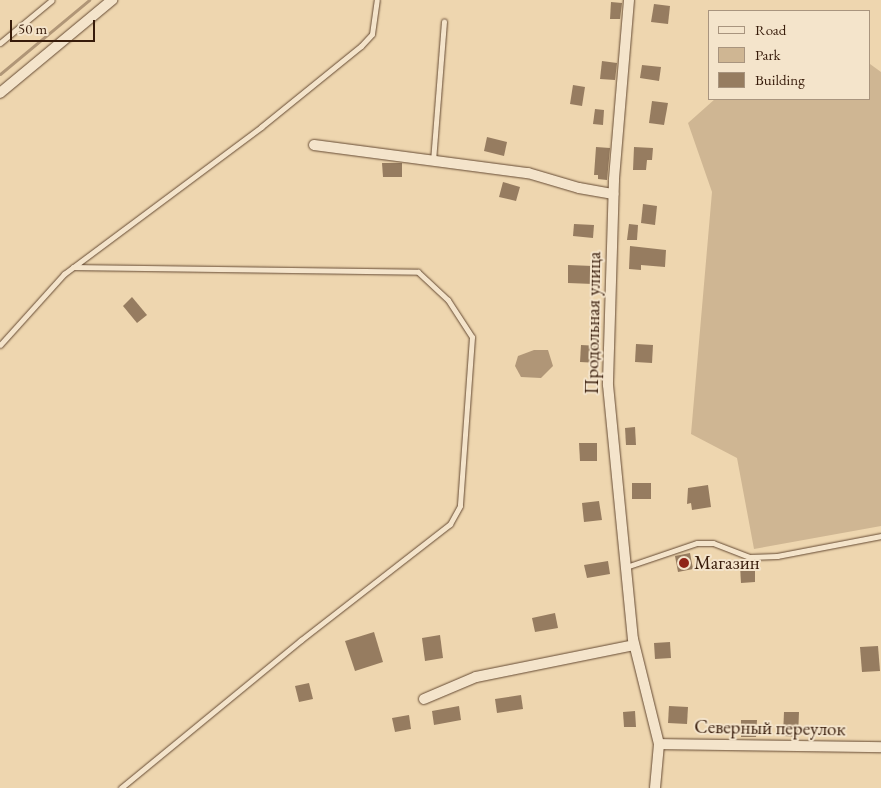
<!DOCTYPE html>
<html>
<head>
<meta charset="utf-8">
<style>
  body { margin:0 }
  #map { position:relative; width:881px; height:788px; overflow:hidden; background:#eed6af; font-family:"EB Garamond",serif }
  div>[style] { position:absolute }
  .green>* { inset:0; background:#cfb693 }
  .water>* { inset:0; background:#b09677 }
  .stream>* { height:3px; margin:-1.5px; padding:0 1.5px; transform-origin:1.5px; border-radius:1.5px; background:#b09677 }
  .building>* { inset:0; background:#967c60 }
  .roads { filter:drop-shadow(0 0 1px #654a33) drop-shadow(0 0 1px #654a33) }
  .service>* { height:5px; margin:-2.5px; padding:0 2.5px; transform-origin:2.5px; border-radius:2.5px; background:#f4e4cb }
  .minor>* { height:10px; margin:-5px; padding:0 5px; transform-origin:5px; border-radius:5px; background:#f4e4cb }
  .dots>* { width:14px; height:14px; translate:-50% -50%; box-sizing:border-box; border:2px solid #f4e4cb; border-radius:50% }
  span { translate:-50% -50%; white-space:nowrap; text-align:center; line-height:1.15; -webkit-text-stroke:4px #f4e4cb; paint-order:stroke }
  .street-label { font-size:19px; color:#371b0a }
  .poi-label { font-size:19px; color:#371b0a }
  .left { translate:0 -50%; text-align:left }
  .legend { position:absolute; left:708px; top:10px; width:162px; height:90px; box-sizing:border-box; background:#f4e4cb; border:1px solid #a8947e; margin:0; padding:6px 9px; list-style:none; font-size:15px; color:#371b0a }
  .legend li { display:flex; align-items:center; gap:10px; height:25px }
  .legend b { width:25px; border:1px solid #a8947e }
  .scale { position:absolute; left:10px; top:20px; width:85px; height:22px; box-sizing:border-box; border:2px solid #371b0a; border-top:0; padding-left:6px; font-size:15px; line-height:18px; white-space:nowrap; color:#371b0a; -webkit-text-stroke:4px #f4e4cb; paint-order:stroke }
</style>
</head>
<body>
<div id="map">
  <div class="green">
    <i style="clip-path:polygon(870px 64px,881px 72px,881px 526px,754px 549px,737px 458px,691px 434px,712px 192px,688px 123px,715px 99px,870px 99px)"></i>
  </div>
  <div class="water">
    <i style="clip-path:polygon(534px 350px,548px 350px,553px 366px,541px 378px,521px 377px,515px 366px,518px 356px)"></i>
  </div>
  <div class="stream">
    <i style="left:0;top:74px;width:116px;rotate:-39.7deg"></i>
  </div>
  <div class="building">
    <i style="clip-path:polygon(611px 2px,622px 3px,620px 19px,610px 19px)"></i>
    <i style="clip-path:polygon(654px 4px,670px 6px,668px 24px,651px 22px)"></i>
    <i style="clip-path:polygon(602px 61px,617px 63px,615px 80px,600px 79px)"></i>
    <i style="clip-path:polygon(642px 65px,661px 67px,659px 81px,640px 78px)"></i>
    <i style="clip-path:polygon(573px 85px,585px 87px,582px 106px,570px 104px)"></i>
    <i style="clip-path:polygon(652px 101px,668px 103px,664px 125px,649px 123px)"></i>
    <i style="clip-path:polygon(595px 109px,604px 110px,603px 125px,593px 124px)"></i>
    <i style="clip-path:polygon(487px 137px,507px 142px,504px 156px,484px 151px)"></i>
    <i style="clip-path:polygon(596px 147px,610px 148px,607px 180px,598px 179px,598px 175px,594px 175px)"></i>
    <i style="clip-path:polygon(634px 147px,653px 148px,652px 160px,647px 160px,646px 170px,633px 170px)"></i>
    <i style="clip-path:polygon(382px 163px,402px 163px,402px 177px,383px 177px)"></i>
    <i style="clip-path:polygon(503px 182px,520px 187px,516px 201px,499px 197px)"></i>
    <i style="clip-path:polygon(643px 204px,657px 206px,655px 225px,641px 223px)"></i>
    <i style="clip-path:polygon(574px 224px,594px 225px,593px 238px,573px 236px)"></i>
    <i style="clip-path:polygon(629px 224px,638px 225px,637px 240px,627px 240px)"></i>
    <i style="clip-path:polygon(630px 246px,666px 250px,665px 267px,641px 265px,641px 270px,629px 269px)"></i>
    <i style="clip-path:polygon(568px 265px,593px 266px,593px 284px,568px 283px)"></i>
    <i style="clip-path:polygon(132px 297px,147px 315px,137px 323px,123px 306px)"></i>
    <i style="clip-path:polygon(636px 344px,653px 345px,652px 363px,635px 362px)"></i>
    <i style="clip-path:polygon(581px 345px,600px 346px,599px 363px,580px 362px)"></i>
    <i style="clip-path:polygon(635px 427px,636px 445px,626px 445px,625px 428px)"></i>
    <i style="clip-path:polygon(579px 443px,597px 443px,597px 461px,580px 461px)"></i>
    <i style="clip-path:polygon(632px 483px,651px 483px,651px 499px,632px 499px)"></i>
    <i style="clip-path:polygon(708px 485px,711px 507px,692px 510px,691px 503px,687px 504px,688px 488px)"></i>
    <i style="clip-path:polygon(599px 501px,602px 520px,584px 522px,582px 503px)"></i>
    <i style="clip-path:polygon(690px 553px,693px 569px,678px 572px,675px 556px)"></i>
    <i style="clip-path:polygon(608px 561px,610px 574px,587px 578px,584px 565px)"></i>
    <i style="clip-path:polygon(740px 566px,755px 566px,755px 582px,741px 583px)"></i>
    <i style="clip-path:polygon(555px 613px,558px 628px,535px 632px,532px 618px)"></i>
    <i style="clip-path:polygon(374px 632px,383px 662px,355px 671px,345px 641px)"></i>
    <i style="clip-path:polygon(440px 635px,443px 658px,425px 661px,422px 638px)"></i>
    <i style="clip-path:polygon(670px 642px,671px 658px,655px 659px,654px 643px)"></i>
    <i style="clip-path:polygon(878px 646px,880px 671px,862px 672px,860px 647px)"></i>
    <i style="clip-path:polygon(309px 683px,313px 699px,299px 702px,295px 686px)"></i>
    <i style="clip-path:polygon(521px 695px,523px 709px,497px 713px,495px 699px)"></i>
    <i style="clip-path:polygon(459px 706px,461px 720px,434px 725px,432px 711px)"></i>
    <i style="clip-path:polygon(669px 706px,688px 707px,687px 724px,668px 723px)"></i>
    <i style="clip-path:polygon(635px 711px,636px 727px,624px 727px,623px 712px)"></i>
    <i style="clip-path:polygon(784px 712px,799px 712px,798px 737px,783px 736px)"></i>
    <i style="clip-path:polygon(409px 715px,411px 729px,395px 732px,392px 718px)"></i>
    <i style="clip-path:polygon(741px 720px,757px 720px,756px 737px,741px 737px)"></i>
  </div>
  <div class="roads">
    <div class="service">
      <i style="left:0;top:43px;width:67px;rotate:-39.6deg"></i>
      <i style="left:433px;top:161px;width:140px;rotate:-85.5deg"></i>
      <i style="left:73px;top:267px;width:345px;rotate:0.8deg"></i>
      <i style="left:418px;top:272px;width:41px;rotate:43deg"></i>
      <i style="left:448px;top:300px;width:44px;rotate:57deg"></i>
      <i style="left:472px;top:337px;width:169px;rotate:94.1deg"></i>
      <i style="left:460px;top:506px;width:21px;rotate:119deg"></i>
      <i style="left:450px;top:524px;width:189px;rotate:142.1deg"></i>
      <i style="left:301px;top:640px;width:233px;rotate:140.6deg"></i>
      <i style="left:0;top:345px;width:96px;rotate:-48deg"></i>
      <i style="left:64px;top:274px;width:246px;rotate:-36.7deg"></i>
      <i style="left:261px;top:127px;width:129px;rotate:-39deg"></i>
      <i style="left:361px;top:46px;width:16px;rotate:-47deg"></i>
      <i style="left:372px;top:34px;width:34px;rotate:-82deg"></i>
      <i style="left:626px;top:567px;width:75px;rotate:-18.7deg"></i>
      <i style="left:697px;top:543px;width:16px"></i>
      <i style="left:713px;top:543px;width:40px;rotate:21deg"></i>
      <i style="left:750px;top:557px;width:27px;rotate:-2deg"></i>
      <i style="left:777px;top:556px;width:106px;rotate:-10.9deg"></i>
    </div>
    <div class="minor">
      <i style="left:629px;top:0;width:181px;rotate:94.8deg"></i>
      <i style="left:614px;top:180px;width:205px;rotate:91.7deg"></i>
      <i style="left:608px;top:385px;width:255px;rotate:84.4deg"></i>
      <i style="left:633px;top:639px;width:108px;rotate:76.1deg"></i>
      <i style="left:659px;top:744px;width:44px;rotate:95.2deg"></i>
      <i style="left:0;top:93px;width:146px;rotate:-39.7deg"></i>
      <i style="left:314px;top:145px;width:216px;rotate:7.5deg"></i>
      <i style="left:528px;top:173px;width:53px;rotate:16.4deg"></i>
      <i style="left:579px;top:188px;width:35px;rotate:10deg"></i>
      <i style="left:424px;top:699px;width:56px;rotate:-22.9deg"></i>
      <i style="left:476px;top:677px;width:161px;rotate:-11.4deg"></i>
      <i style="left:659px;top:744px;width:222px;rotate:0.8deg"></i>
    </div>
  </div>
  <div class="dots">
    <i style="left:684px;top:563px;background:#8f2418"></i>
  </div>
  <div class="street-label">
    <span style="left:593px;top:323px;rotate:-89deg">Продольная улица</span>
    <span style="left:770px;top:728px;rotate:1deg">Северный переулок</span>
  </div>
  <div class="poi-label">
    <span class="left" style="left:694px;top:563px">Магазин</span>
  </div>
  <ul class="legend">
  <li><b style="height:6px;background:#f4e4cb"></b>Road</li>
  <li><b style="height:14px;background:#cfb693"></b>Park</li>
  <li><b style="height:14px;background:#967c60"></b>Building</li>
  </ul>
  <div class="scale">50 m</div>
</div>
</body>
</html>
